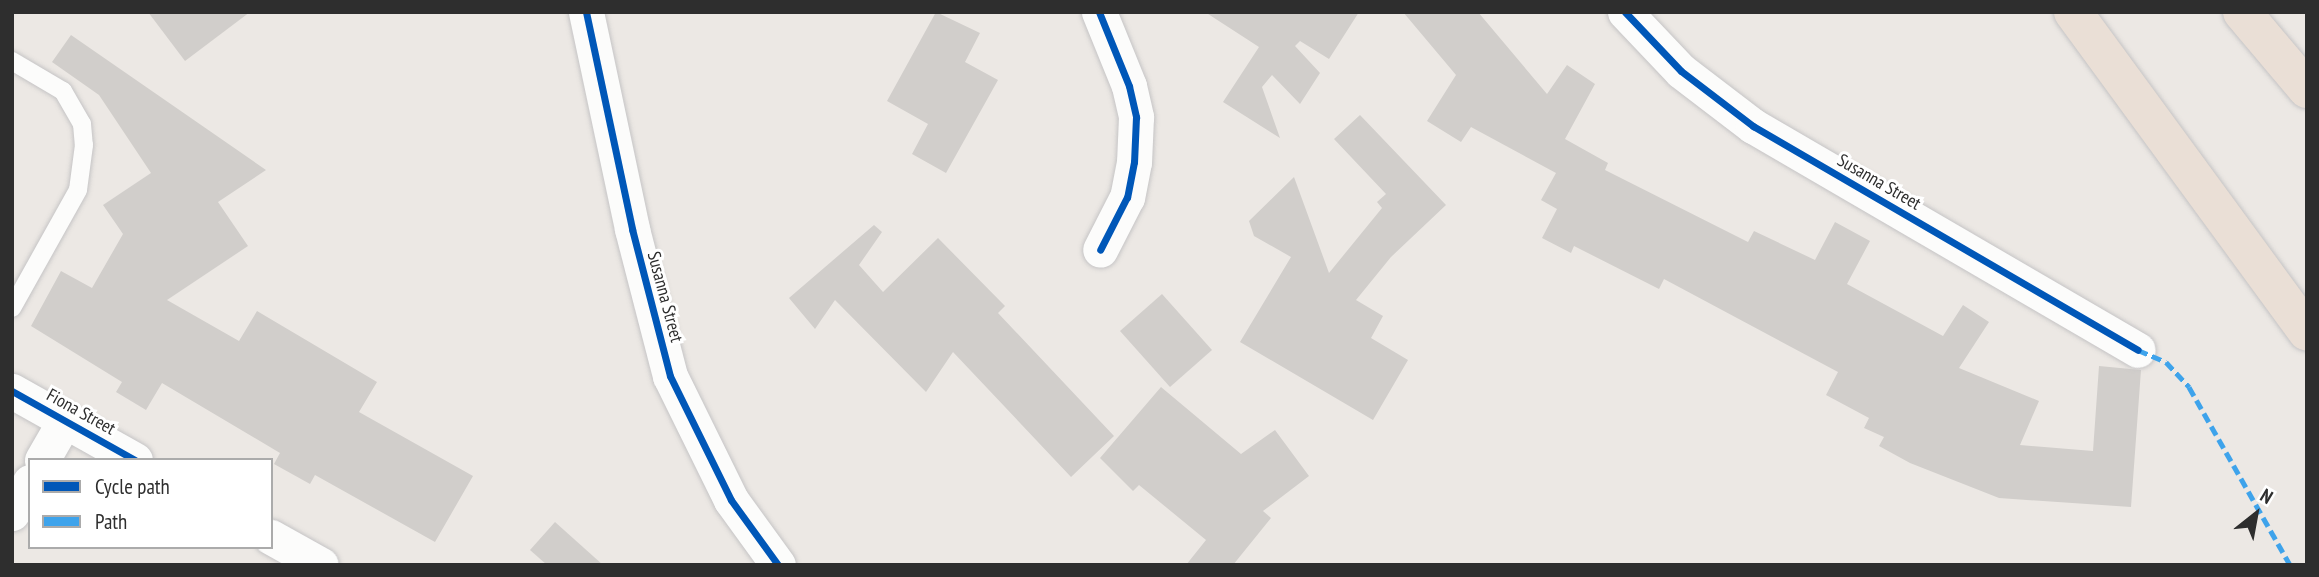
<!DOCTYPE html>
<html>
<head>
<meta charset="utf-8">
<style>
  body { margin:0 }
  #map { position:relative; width:2319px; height:577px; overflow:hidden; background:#ece8e4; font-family:"PT Sans Narrow",sans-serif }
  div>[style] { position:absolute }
  .building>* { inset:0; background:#d1cecb }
  .roads { filter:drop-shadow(0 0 2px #c5c4c5) drop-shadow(0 0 2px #c5c4c5) }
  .lane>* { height:18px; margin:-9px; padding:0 9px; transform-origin:9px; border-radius:9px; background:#fcfcfb }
  .street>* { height:35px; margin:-17.5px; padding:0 17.5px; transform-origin:17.5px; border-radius:17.5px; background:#fcfcfb }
  .highway>* { height:38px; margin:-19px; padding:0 19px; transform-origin:19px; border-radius:19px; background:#eadfd6 }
  .quiet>* { height:5px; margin-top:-2.5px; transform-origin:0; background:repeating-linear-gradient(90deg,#3ea3eb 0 10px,transparent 0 15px) }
  .cycleway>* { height:7px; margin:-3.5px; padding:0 3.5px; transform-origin:3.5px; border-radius:3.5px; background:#0057b8 }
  span { translate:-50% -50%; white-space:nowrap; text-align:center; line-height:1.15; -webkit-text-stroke:6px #fff; paint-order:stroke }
  .street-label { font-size:18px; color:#2e2e2e }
  .frame { position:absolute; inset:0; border:14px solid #2e2e2e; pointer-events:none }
  .legend { position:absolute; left:28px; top:458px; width:245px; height:91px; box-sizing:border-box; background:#fff; border:2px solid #ababab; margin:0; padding:9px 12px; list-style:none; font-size:21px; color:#2e2e2e }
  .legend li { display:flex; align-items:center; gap:14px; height:35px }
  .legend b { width:35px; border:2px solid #ababab }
  .north { position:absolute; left:2221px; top:479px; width:70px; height:70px; -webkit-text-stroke:5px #fff; paint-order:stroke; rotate:31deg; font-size:19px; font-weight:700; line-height:28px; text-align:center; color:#2e2e2e }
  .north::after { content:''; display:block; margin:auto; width:24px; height:32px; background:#2e2e2e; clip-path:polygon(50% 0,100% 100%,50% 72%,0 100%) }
</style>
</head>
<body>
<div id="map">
  <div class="building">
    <i style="clip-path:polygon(148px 12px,250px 12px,185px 61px)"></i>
    <i style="clip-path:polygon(936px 12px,980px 33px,965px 62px,998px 80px,946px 173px,912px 154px,928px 124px,887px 101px)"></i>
    <i style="clip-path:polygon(1205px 12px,1359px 12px,1329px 59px,1300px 41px,1295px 46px,1320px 73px,1300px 104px,1272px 75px,1262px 87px,1280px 138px,1223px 102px,1259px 47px)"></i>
    <i style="clip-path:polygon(1403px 12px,1478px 12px,1547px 94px,1567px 65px,1595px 84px,1565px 139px,1608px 163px,1605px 170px,1748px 242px,1754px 231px,1815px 260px,1835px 222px,1870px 241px,1847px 284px,1943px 336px,1963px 305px,1989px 322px,1959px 368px,2039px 401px,2020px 445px,2093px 451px,2099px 366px,2141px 370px,2131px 507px,1999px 498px,1910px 463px,1879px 446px,1884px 437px,1864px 428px,1869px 418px,1826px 395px,1838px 372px,1664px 279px,1659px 289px,1574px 246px,1571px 253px,1542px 238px,1557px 209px,1541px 200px,1556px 173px,1471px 127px,1461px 142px,1427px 121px,1456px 75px)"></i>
    <i style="clip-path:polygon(71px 35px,266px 170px,218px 202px,248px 246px,167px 300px,239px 341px,257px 311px,377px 382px,359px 412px,473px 476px,435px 542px,315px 475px,310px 484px,274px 464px,280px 453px,162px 383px,146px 410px,116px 392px,122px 382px,31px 326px,61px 271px,92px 288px,123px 234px,103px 205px,151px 173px,99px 95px,52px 62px)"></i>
    <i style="clip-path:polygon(1360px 115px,1446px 205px,1391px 257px,1356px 300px,1383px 316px,1371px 338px,1408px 360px,1373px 420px,1240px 342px,1291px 257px,1254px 236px,1249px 221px,1294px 177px,1329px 273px,1382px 208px,1377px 202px,1386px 194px,1334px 139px)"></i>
    <i style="clip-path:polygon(874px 225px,882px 232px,859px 265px,883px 292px,938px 238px,1005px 306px,998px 313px,1114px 436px,1071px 477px,953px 352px,926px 392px,835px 300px,815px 329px,789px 298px)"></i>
    <i style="clip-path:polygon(1162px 294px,1212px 350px,1170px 387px,1120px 331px)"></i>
    <i style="clip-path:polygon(1161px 387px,1241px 454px,1275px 430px,1309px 476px,1263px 511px,1271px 518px,1233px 565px,1186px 565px,1206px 540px,1139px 485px,1133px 491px,1100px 458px)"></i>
    <i style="clip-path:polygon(555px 522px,603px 565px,547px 565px,530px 550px)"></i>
  </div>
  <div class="roads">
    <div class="lane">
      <i style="left:12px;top:61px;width:59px;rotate:30.5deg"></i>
      <i style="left:63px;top:91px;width:38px;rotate:60deg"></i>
      <i style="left:82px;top:124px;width:21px;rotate:85deg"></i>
      <i style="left:84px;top:145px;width:45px;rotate:97.6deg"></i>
      <i style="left:78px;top:190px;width:135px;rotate:119.2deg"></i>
    </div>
    <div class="street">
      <i style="left:586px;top:12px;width:222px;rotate:78deg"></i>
      <i style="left:632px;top:229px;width:152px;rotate:75.5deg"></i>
      <i style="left:670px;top:376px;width:138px;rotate:63.8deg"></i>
      <i style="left:731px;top:500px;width:80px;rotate:54.1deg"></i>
      <i style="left:1099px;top:12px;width:80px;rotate:67.9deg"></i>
      <i style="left:1129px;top:86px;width:32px;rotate:77deg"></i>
      <i style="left:1136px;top:117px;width:45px;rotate:92.5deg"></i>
      <i style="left:1134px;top:162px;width:36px;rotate:101deg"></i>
      <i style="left:1127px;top:197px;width:59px;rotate:117deg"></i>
      <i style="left:1625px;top:12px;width:81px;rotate:46.5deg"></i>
      <i style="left:1681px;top:71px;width:91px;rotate:37.4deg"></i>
      <i style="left:1753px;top:126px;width:445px;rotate:30.2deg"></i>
      <i style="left:12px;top:391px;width:141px;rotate:29.3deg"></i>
      <i style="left:42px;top:460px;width:46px;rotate:-60.1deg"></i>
      <i style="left:12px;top:513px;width:36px;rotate:-60deg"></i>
      <i style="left:271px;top:537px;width:57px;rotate:29.2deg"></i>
    </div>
    <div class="highway">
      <i style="left:2073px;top:12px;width:396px;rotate:53.8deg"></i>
      <i style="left:2242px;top:12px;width:101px;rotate:49.8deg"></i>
    </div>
  </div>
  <div class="quiet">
    <i style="left:2138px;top:350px;width:30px;rotate:23deg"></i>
    <i style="left:2166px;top:362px;width:34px;rotate:47deg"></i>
    <i style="left:2189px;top:387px;width:205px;rotate:60.4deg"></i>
  </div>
  <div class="cycleway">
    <i style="left:586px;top:12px;width:222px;rotate:78deg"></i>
    <i style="left:632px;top:229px;width:152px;rotate:75.5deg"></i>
    <i style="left:670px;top:376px;width:138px;rotate:63.8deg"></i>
    <i style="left:731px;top:500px;width:80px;rotate:54.1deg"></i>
    <i style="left:1099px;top:12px;width:80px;rotate:67.9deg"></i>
    <i style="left:1129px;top:86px;width:32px;rotate:77deg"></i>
    <i style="left:1136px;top:117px;width:45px;rotate:92.5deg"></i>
    <i style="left:1134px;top:162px;width:36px;rotate:101deg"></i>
    <i style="left:1127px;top:197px;width:59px;rotate:117deg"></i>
    <i style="left:1625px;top:12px;width:81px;rotate:46.5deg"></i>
    <i style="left:1681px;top:71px;width:91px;rotate:37.4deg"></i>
    <i style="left:1753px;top:126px;width:445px;rotate:30.2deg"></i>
    <i style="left:12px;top:391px;width:141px;rotate:29.3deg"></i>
  </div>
  <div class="street-label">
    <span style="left:1879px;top:182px;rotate:30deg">Susanna Street</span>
    <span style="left:665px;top:297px;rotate:75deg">Susanna Street</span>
    <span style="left:81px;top:412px;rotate:29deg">Fiona Street</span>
  </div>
  <div class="frame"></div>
  <ul class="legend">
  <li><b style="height:9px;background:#0057b8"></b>Cycle path</li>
  <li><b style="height:9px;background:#3ea3eb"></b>Path</li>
  </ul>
  <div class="north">N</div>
</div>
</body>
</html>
